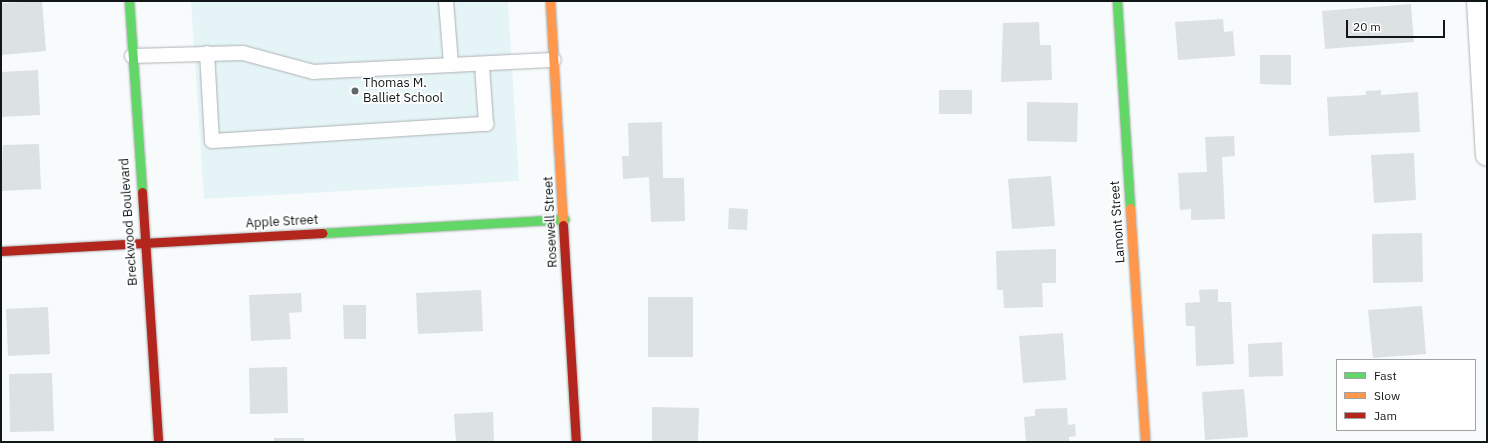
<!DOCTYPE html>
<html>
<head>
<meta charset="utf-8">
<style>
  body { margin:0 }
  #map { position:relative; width:1488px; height:443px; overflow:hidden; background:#f8fbfc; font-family:"IBM Plex Sans",sans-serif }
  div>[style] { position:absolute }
  .built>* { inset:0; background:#e5f4f7 }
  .building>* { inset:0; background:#dce1e1 }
  .roads { filter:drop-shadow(0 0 1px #aeb2b3) drop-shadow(0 0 1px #aeb2b3) }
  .lane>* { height:14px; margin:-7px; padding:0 7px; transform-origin:7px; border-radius:7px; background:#fefeff }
  .street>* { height:22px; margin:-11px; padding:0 11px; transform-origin:11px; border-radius:11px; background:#fefeff }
  .fast>* { height:9px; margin:-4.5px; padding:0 4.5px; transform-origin:4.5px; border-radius:4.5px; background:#63d668 }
  .slow>* { height:9px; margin:-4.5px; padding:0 4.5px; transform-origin:4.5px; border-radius:4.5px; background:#ff974d }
  .jam>* { height:9px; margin:-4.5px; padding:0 4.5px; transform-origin:4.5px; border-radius:4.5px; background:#b3261e }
  .dots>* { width:11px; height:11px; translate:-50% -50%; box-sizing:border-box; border:2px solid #fff; border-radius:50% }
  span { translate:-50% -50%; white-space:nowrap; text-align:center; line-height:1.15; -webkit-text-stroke:3.5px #fff; paint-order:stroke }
  .poi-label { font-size:13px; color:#111718 }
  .left { translate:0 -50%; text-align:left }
  .street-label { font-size:13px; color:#111718 }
  .frame { position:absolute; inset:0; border:2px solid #111718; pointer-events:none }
  .legend { position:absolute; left:1336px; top:359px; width:140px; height:72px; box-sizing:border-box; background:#fff; border:1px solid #a0a2a3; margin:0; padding:5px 7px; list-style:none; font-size:12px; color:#111718 }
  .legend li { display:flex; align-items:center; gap:8px; height:20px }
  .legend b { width:20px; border:1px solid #a0a2a3 }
  .scale { position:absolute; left:1346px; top:20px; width:99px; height:18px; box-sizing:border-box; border:2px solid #111718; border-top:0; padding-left:5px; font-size:12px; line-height:14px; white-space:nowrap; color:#111718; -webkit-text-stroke:3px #fff; paint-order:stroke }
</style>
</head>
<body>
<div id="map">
  <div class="built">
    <i style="clip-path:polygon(191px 1px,508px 1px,519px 181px,204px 199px)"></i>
  </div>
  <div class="building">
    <i style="clip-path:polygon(42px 1px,46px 51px,1px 55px,1px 3px)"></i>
    <i style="clip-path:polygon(1411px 4px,1414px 42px,1325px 49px,1322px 11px)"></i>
    <i style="clip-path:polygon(1223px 19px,1224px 32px,1233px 31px,1235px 56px,1178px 60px,1175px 22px)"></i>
    <i style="clip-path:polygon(1039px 22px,1040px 45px,1051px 45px,1052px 80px,1001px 82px,1003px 23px)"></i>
    <i style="clip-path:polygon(1260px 55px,1291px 55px,1291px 85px,1260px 84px)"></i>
    <i style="clip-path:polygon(38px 70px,40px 115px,1px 117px,1px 72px)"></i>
    <i style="clip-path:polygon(939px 90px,972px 90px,972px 114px,939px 114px)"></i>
    <i style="clip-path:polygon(1381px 90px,1381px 95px,1418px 92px,1420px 132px,1329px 136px,1327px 97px,1366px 95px,1366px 91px)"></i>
    <i style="clip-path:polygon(1027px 102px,1078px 103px,1077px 142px,1027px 141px)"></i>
    <i style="clip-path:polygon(662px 122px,663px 178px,684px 178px,685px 221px,651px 222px,649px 177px,623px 179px,622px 156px,629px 156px,628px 123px)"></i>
    <i style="clip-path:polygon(1234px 136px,1235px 156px,1222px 157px,1225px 219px,1191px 220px,1191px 209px,1180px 210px,1178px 173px,1207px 172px,1205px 137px)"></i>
    <i style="clip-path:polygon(39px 144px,41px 189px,1px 191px,3px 145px)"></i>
    <i style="clip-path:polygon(1414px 153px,1416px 200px,1374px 203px,1371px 155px)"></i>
    <i style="clip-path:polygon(1051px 176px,1055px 226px,1012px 229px,1008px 179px)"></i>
    <i style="clip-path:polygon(729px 208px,748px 209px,747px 230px,728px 229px)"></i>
    <i style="clip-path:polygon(1422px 233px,1423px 282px,1373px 283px,1372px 234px)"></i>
    <i style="clip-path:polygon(1056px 249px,1056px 283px,1042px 283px,1043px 307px,1004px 308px,1003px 290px,997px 290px,996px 251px)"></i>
    <i style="clip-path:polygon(1218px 289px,1218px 302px,1231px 302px,1234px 364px,1196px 366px,1195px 326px,1186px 326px,1185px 303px,1200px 302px,1199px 290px)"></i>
    <i style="clip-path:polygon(481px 290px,483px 331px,418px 334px,416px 293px)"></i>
    <i style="clip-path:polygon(301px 293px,302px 312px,289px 313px,291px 339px,251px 341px,249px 295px)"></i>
    <i style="clip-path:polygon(648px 297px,693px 297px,693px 357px,648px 357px)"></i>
    <i style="clip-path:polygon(343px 305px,366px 305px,366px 339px,344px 339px)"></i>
    <i style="clip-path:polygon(1422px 306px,1426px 354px,1373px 358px,1368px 310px)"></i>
    <i style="clip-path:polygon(48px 307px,50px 354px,8px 356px,6px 309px)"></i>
    <i style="clip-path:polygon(1063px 333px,1066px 380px,1023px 383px,1019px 336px)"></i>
    <i style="clip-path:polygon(1282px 342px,1283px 376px,1249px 377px,1248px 344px)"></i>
    <i style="clip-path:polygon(287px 367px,288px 413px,250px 414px,249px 368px)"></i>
    <i style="clip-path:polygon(52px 373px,54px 431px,10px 432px,9px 374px)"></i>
    <i style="clip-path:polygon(1244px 389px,1248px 437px,1205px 440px,1202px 392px)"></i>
    <i style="clip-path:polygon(652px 407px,699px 408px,698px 442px,652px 442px)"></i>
    <i style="clip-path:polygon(1067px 408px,1068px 425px,1075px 424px,1076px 436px,1069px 437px,1069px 442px,1026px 442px,1024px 417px,1035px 416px,1035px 409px)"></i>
    <i style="clip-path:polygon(493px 412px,494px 442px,456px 442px,454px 414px)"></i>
    <i style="clip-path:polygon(274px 438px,304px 438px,304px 442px,274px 442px)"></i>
  </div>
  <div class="roads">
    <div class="lane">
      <i style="left:446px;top:1px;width:64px;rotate:85.5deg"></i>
      <i style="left:207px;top:53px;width:88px;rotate:86.7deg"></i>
      <i style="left:212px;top:141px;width:275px;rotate:-3.6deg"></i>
      <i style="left:486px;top:124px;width:58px;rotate:-93.9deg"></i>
      <i style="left:132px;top:56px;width:111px;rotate:-1.5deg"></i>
      <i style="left:243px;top:53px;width:73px;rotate:15deg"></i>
      <i style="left:314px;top:72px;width:240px;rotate:-2.9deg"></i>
    </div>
    <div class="street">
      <i style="left:1478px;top:1px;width:154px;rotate:86.7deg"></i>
    </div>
    <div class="fast">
      <i style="left:129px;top:1px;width:191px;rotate:86.1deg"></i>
      <i style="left:1117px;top:1px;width:207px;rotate:86.4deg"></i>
      <i style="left:322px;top:233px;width:243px;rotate:-3.3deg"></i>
    </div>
    <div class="slow">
      <i style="left:550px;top:1px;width:224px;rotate:86.7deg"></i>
      <i style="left:1130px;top:208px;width:234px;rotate:86.3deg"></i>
    </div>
    <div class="jam">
      <i style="left:142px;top:192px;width:251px;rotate:86.3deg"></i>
      <i style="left:563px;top:225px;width:217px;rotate:86.6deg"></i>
      <i style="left:1px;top:251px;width:322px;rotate:-3.2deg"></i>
    </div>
  </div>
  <div class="dots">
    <i style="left:355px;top:91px;background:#626768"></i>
  </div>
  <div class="poi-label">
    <span class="left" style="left:363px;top:91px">Thomas M.<br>Balliet School</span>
  </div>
  <div class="street-label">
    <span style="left:129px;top:222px;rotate:-94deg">Breckwood Boulevard</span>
    <span style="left:282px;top:222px;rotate:-3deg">Apple Street</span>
    <span style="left:551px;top:222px;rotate:-93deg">Rosewell Street</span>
    <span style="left:1118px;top:222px;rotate:-94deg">Lamont Street</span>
  </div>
  <div class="frame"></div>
  <ul class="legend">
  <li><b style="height:5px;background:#63d668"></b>Fast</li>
  <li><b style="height:5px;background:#ff974d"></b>Slow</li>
  <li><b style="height:5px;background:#b3261e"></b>Jam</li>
  </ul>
  <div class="scale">20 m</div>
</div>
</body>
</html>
